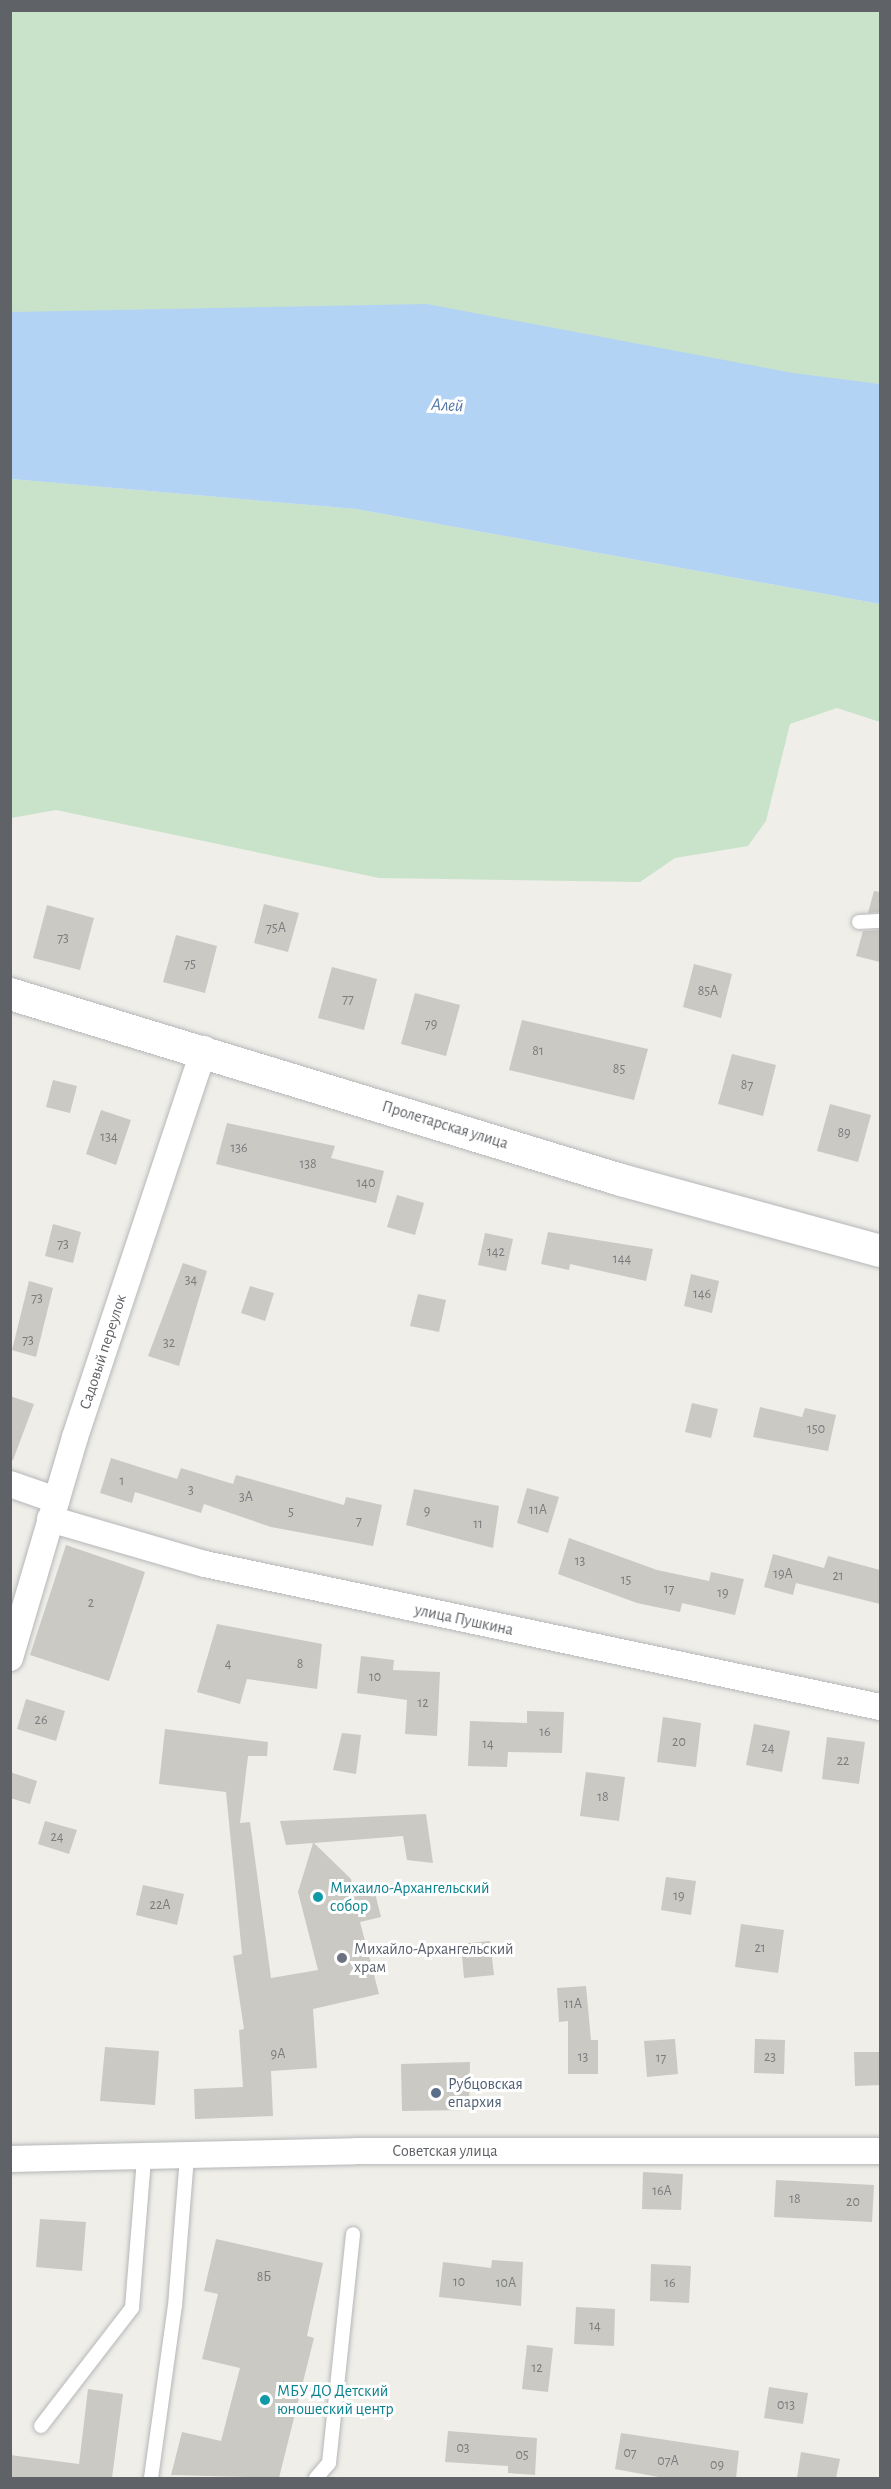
<!DOCTYPE html>
<html>
<head>
<meta charset="utf-8">
<style>
  body { margin:0 }
  #map { position:relative; width:891px; height:2489px; overflow:hidden; background:#efeee8; font-family:"Alegreya Sans",sans-serif }
  div>[style] { position:absolute }
  .green>* { inset:0; background:#c8e3ca }
  .water>* { inset:0; background:#b3d3f4 }
  .building>* { inset:0; background:#cbc9c4 }
  .roads { filter:drop-shadow(0 0 2px #b5b7ba) drop-shadow(0 0 2px #b5b7ba) }
  .service>* { height:14px; margin:-7px; padding:0 7px; transform-origin:7px; border-radius:7px; background:#fff }
  .minor>* { height:26px; margin:-13px; padding:0 13px; transform-origin:13px; border-radius:13px; background:#fff }
  .tertiary>* { height:32px; margin:-16px; padding:0 16px; transform-origin:16px; border-radius:16px; background:#fff }
  .dots>* { width:16px; height:16px; translate:-50% -50%; box-sizing:border-box; border:3px solid #fff; border-radius:50% }
  span { translate:-50% -50%; white-space:nowrap; text-align:center; line-height:1.15; -webkit-text-stroke:6px #fff; paint-order:stroke }
  .number-label { font-size:14px; color:#7a7c7e }
  .number-label span { -webkit-text-stroke-width:0 }
  .street-label { font-size:16px; color:#5f6266 }
  .culture-label { font-size:16px; color:#0d838f }
  .left { translate:0 -50%; text-align:left }
  .worship-label { font-size:16px; color:#5b616d }
  .service-label { font-size:16px; color:#4e5e75 }
  .water-label { font-size:18px; color:#5174a5; font-style:italic }
  .frame { position:absolute; inset:0; border:12px solid #5f6266; pointer-events:none }
</style>
</head>
<body>
<div id="map">
  <div class="green">
    <i style="clip-path:polygon(10px 11px,880px 11px,880px 384px,11px 312px)"></i>
    <i style="clip-path:polygon(11px 479px,356px 509px,880px 604px,880px 722px,837px 708px,790px 724px,766px 821px,748px 846px,675px 858px,640px 882px,379px 878px,56px 810px,11px 818px)"></i>
  </div>
  <div class="water">
    <i style="clip-path:polygon(427px 304px,793px 373px,880px 384px,880px 604px,356px 509px,11px 479px,11px 312px)"></i>
  </div>
  <div class="building">
    <i style="clip-path:polygon(874px 891px,880px 892px,880px 912px,868px 913px)"></i>
    <i style="clip-path:polygon(264px 904px,299px 913px,288px 952px,254px 943px)"></i>
    <i style="clip-path:polygon(47px 905px,94px 918px,80px 970px,33px 958px)"></i>
    <i style="clip-path:polygon(880px 930px,880px 962px,856px 956px,863px 931px)"></i>
    <i style="clip-path:polygon(176px 935px,217px 946px,205px 993px,163px 982px)"></i>
    <i style="clip-path:polygon(694px 964px,732px 974px,721px 1018px,683px 1007px)"></i>
    <i style="clip-path:polygon(332px 967px,377px 979px,364px 1030px,318px 1018px)"></i>
    <i style="clip-path:polygon(415px 993px,460px 1005px,446px 1056px,401px 1044px)"></i>
    <i style="clip-path:polygon(522px 1020px,648px 1049px,634px 1100px,509px 1070px)"></i>
    <i style="clip-path:polygon(732px 1054px,776px 1065px,763px 1116px,718px 1104px)"></i>
    <i style="clip-path:polygon(53px 1080px,77px 1086px,70px 1113px,46px 1107px)"></i>
    <i style="clip-path:polygon(830px 1104px,871px 1115px,858px 1162px,817px 1151px)"></i>
    <i style="clip-path:polygon(101px 1110px,131px 1120px,116px 1165px,86px 1154px)"></i>
    <i style="clip-path:polygon(227px 1123px,335px 1146px,331px 1158px,384px 1171px,376px 1203px,216px 1164px)"></i>
    <i style="clip-path:polygon(397px 1195px,424px 1203px,415px 1235px,387px 1227px)"></i>
    <i style="clip-path:polygon(53px 1224px,81px 1232px,73px 1263px,45px 1256px)"></i>
    <i style="clip-path:polygon(548px 1232px,653px 1249px,646px 1281px,570px 1264px,569px 1270px,541px 1264px)"></i>
    <i style="clip-path:polygon(485px 1233px,513px 1239px,506px 1271px,478px 1265px)"></i>
    <i style="clip-path:polygon(183px 1263px,207px 1271px,179px 1366px,148px 1356px)"></i>
    <i style="clip-path:polygon(691px 1274px,719px 1281px,712px 1313px,684px 1306px)"></i>
    <i style="clip-path:polygon(29px 1281px,53px 1288px,36px 1357px,12px 1350px)"></i>
    <i style="clip-path:polygon(250px 1286px,274px 1293px,265px 1321px,241px 1313px)"></i>
    <i style="clip-path:polygon(418px 1294px,446px 1300px,439px 1332px,410px 1326px)"></i>
    <i style="clip-path:polygon(10px 1396px,34px 1404px,13px 1460px,10px 1460px)"></i>
    <i style="clip-path:polygon(692px 1403px,718px 1409px,711px 1438px,685px 1432px)"></i>
    <i style="clip-path:polygon(760px 1407px,802px 1417px,805px 1408px,836px 1415px,828px 1451px,753px 1437px)"></i>
    <i style="clip-path:polygon(111px 1458px,177px 1479px,181px 1468px,233px 1484px,236px 1475px,344px 1505px,346px 1497px,382px 1505px,373px 1546px,271px 1527px,204px 1504px,201px 1513px,135px 1492px,132px 1503px,100px 1493px)"></i>
    <i style="clip-path:polygon(527px 1488px,559px 1497px,548px 1533px,517px 1523px)"></i>
    <i style="clip-path:polygon(414px 1489px,499px 1506px,493px 1548px,406px 1525px)"></i>
    <i style="clip-path:polygon(569px 1538px,657px 1570px,709px 1581px,711px 1572px,744px 1579px,735px 1615px,682px 1603px,680px 1612px,637px 1603px,558px 1574px)"></i>
    <i style="clip-path:polygon(66px 1545px,145px 1572px,109px 1681px,30px 1655px)"></i>
    <i style="clip-path:polygon(773px 1554px,824px 1568px,828px 1556px,880px 1570px,880px 1604px,796px 1583px,793px 1595px,764px 1587px)"></i>
    <i style="clip-path:polygon(217px 1624px,322px 1644px,317px 1689px,247px 1679px,240px 1704px,197px 1692px)"></i>
    <i style="clip-path:polygon(361px 1656px,394px 1660px,393px 1670px,440px 1672px,437px 1736px,405px 1734px,407px 1700px,357px 1693px)"></i>
    <i style="clip-path:polygon(26px 1699px,65px 1711px,56px 1741px,17px 1729px)"></i>
    <i style="clip-path:polygon(527px 1711px,564px 1712px,562px 1753px,508px 1752px,507px 1767px,468px 1766px,470px 1721px,527px 1723px)"></i>
    <i style="clip-path:polygon(663px 1717px,701px 1723px,696px 1767px,657px 1762px)"></i>
    <i style="clip-path:polygon(754px 1724px,790px 1731px,782px 1772px,746px 1765px)"></i>
    <i style="clip-path:polygon(165px 1729px,268px 1742px,267px 1756px,248px 1756px,240px 1823px,250px 1822px,271px 1978px,318px 1970px,298px 1892px,313px 1843px,286px 1845px,280px 1821px,426px 1814px,433px 1863px,407px 1860px,403px 1836px,314px 1843px,351px 1879px,354px 1894px,374px 1889px,381px 1917px,360px 1922px,379px 1994px,313px 2009px,317px 2068px,271px 2071px,273px 2116px,195px 2119px,194px 2089px,243px 2087px,239px 2030px,244px 2029px,233px 1956px,242px 1954px,226px 1792px,159px 1784px)"></i>
    <i style="clip-path:polygon(342px 1733px,361px 1735px,356px 1774px,333px 1770px)"></i>
    <i style="clip-path:polygon(827px 1737px,865px 1742px,859px 1784px,822px 1779px)"></i>
    <i style="clip-path:polygon(10px 1772px,37px 1781px,30px 1804px,10px 1798px)"></i>
    <i style="clip-path:polygon(586px 1772px,625px 1777px,619px 1821px,580px 1816px)"></i>
    <i style="clip-path:polygon(45px 1821px,77px 1830px,69px 1854px,38px 1844px)"></i>
    <i style="clip-path:polygon(666px 1877px,696px 1881px,691px 1915px,661px 1910px)"></i>
    <i style="clip-path:polygon(143px 1885px,184px 1894px,177px 1925px,136px 1915px)"></i>
    <i style="clip-path:polygon(741px 1924px,784px 1930px,778px 1973px,735px 1967px)"></i>
    <i style="clip-path:polygon(490px 1941px,494px 1975px,464px 1978px,461px 1944px)"></i>
    <i style="clip-path:polygon(586px 1986px,591px 2040px,598px 2040px,598px 2074px,568px 2074px,568px 2021px,559px 2022px,557px 1988px)"></i>
    <i style="clip-path:polygon(675px 2039px,678px 2074px,647px 2077px,644px 2041px)"></i>
    <i style="clip-path:polygon(755px 2039px,785px 2040px,784px 2074px,754px 2073px)"></i>
    <i style="clip-path:polygon(105px 2047px,159px 2051px,155px 2105px,100px 2101px)"></i>
    <i style="clip-path:polygon(854px 2052px,880px 2052px,880px 2085px,855px 2086px)"></i>
    <i style="clip-path:polygon(470px 2062px,469px 2110px,402px 2111px,401px 2064px)"></i>
    <i style="clip-path:polygon(643px 2172px,683px 2174px,681px 2210px,642px 2209px)"></i>
    <i style="clip-path:polygon(776px 2180px,874px 2185px,872px 2222px,774px 2217px)"></i>
    <i style="clip-path:polygon(40px 2219px,86px 2222px,82px 2271px,36px 2267px)"></i>
    <i style="clip-path:polygon(216px 2239px,323px 2263px,307px 2336px,314px 2338px,279px 2478px,171px 2475px,182px 2432px,221px 2441px,240px 2368px,202px 2359px,218px 2294px,204px 2291px)"></i>
    <i style="clip-path:polygon(492px 2260px,523px 2262px,521px 2306px,439px 2297px,443px 2262px,491px 2268px)"></i>
    <i style="clip-path:polygon(651px 2264px,691px 2266px,689px 2303px,650px 2301px)"></i>
    <i style="clip-path:polygon(576px 2307px,615px 2309px,614px 2346px,574px 2344px)"></i>
    <i style="clip-path:polygon(527px 2345px,553px 2348px,548px 2392px,522px 2389px)"></i>
    <i style="clip-path:polygon(769px 2387px,808px 2393px,803px 2424px,764px 2418px)"></i>
    <i style="clip-path:polygon(88px 2389px,123px 2394px,112px 2478px,10px 2478px,10px 2455px,79px 2464px)"></i>
    <i style="clip-path:polygon(448px 2431px,537px 2438px,535px 2475px,508px 2473px,508px 2466px,445px 2462px)"></i>
    <i style="clip-path:polygon(621px 2433px,739px 2451px,736px 2478px,664px 2478px,615px 2469px)"></i>
    <i style="clip-path:polygon(801px 2452px,840px 2459px,836px 2478px,797px 2478px)"></i>
  </div>
  <div class="roads">
    <div class="service">
      <i style="left:859px;top:922px;width:21px;rotate:-3deg"></i>
      <i style="left:41px;top:2426px;width:149px;rotate:-52.4deg"></i>
      <i style="left:132px;top:2308px;width:149px;rotate:-85.4deg"></i>
      <i style="left:151px;top:2478px;width:174px;rotate:-82.1deg"></i>
      <i style="left:175px;top:2306px;width:150px;rotate:-85.4deg"></i>
      <i style="left:316px;top:2478px;width:20px;rotate:-49deg"></i>
      <i style="left:329px;top:2463px;width:230px;rotate:-84deg"></i>
    </div>
    <div class="minor">
      <i style="left:10px;top:1484px;width:49px;rotate:19.2deg"></i>
      <i style="left:50px;top:1519px;width:161px;rotate:16.2deg"></i>
      <i style="left:205px;top:1564px;width:690px;rotate:11.96deg"></i>
      <i style="left:10px;top:1658px;width:230px;rotate:-73.6deg"></i>
      <i style="left:75px;top:1437px;width:409px;rotate:-71.6deg"></i>
      <i style="left:10px;top:2159px;width:346px;rotate:-1.3deg"></i>
      <i style="left:356px;top:2151px;width:524px"></i>
    </div>
    <div class="tertiary">
      <i style="left:10px;top:994px;width:639px;rotate:16.93deg"></i>
      <i style="left:621px;top:1180px;width:269px;rotate:15.3deg"></i>
    </div>
  </div>
  <div class="dots">
    <i style="left:318px;top:1897px;background:#0f9aa8"></i>
    <i style="left:342px;top:1958px;background:#6b7280"></i>
    <i style="left:436px;top:2093px;background:#5c6f8a"></i>
    <i style="left:265px;top:2400px;background:#0f9aa8"></i>
  </div>
  <div class="number-label">
    <span style="left:276px;top:928px">75А</span>
    <span style="left:63px;top:938px">73</span>
    <span style="left:190px;top:964px">75</span>
    <span style="left:708px;top:991px">85А</span>
    <span style="left:348px;top:999px">77</span>
    <span style="left:431px;top:1024px">79</span>
    <span style="left:538px;top:1051px">81</span>
    <span style="left:619px;top:1069px">85</span>
    <span style="left:747px;top:1085px">87</span>
    <span style="left:844px;top:1133px">89</span>
    <span style="left:109px;top:1137px">134</span>
    <span style="left:239px;top:1148px">136</span>
    <span style="left:308px;top:1164px">138</span>
    <span style="left:366px;top:1183px">140</span>
    <span style="left:63px;top:1244px">73</span>
    <span style="left:496px;top:1252px">142</span>
    <span style="left:622px;top:1259px">144</span>
    <span style="left:191px;top:1280px">34</span>
    <span style="left:702px;top:1294px">146</span>
    <span style="left:37px;top:1298px">73</span>
    <span style="left:28px;top:1340px">73</span>
    <span style="left:169px;top:1343px">32</span>
    <span style="left:816px;top:1429px">150</span>
    <span style="left:122px;top:1481px">1</span>
    <span style="left:191px;top:1490px">3</span>
    <span style="left:246px;top:1497px">3А</span>
    <span style="left:538px;top:1510px">11А</span>
    <span style="left:427px;top:1511px">9</span>
    <span style="left:291px;top:1512px">5</span>
    <span style="left:359px;top:1521px">7</span>
    <span style="left:478px;top:1524px">11</span>
    <span style="left:580px;top:1561px">13</span>
    <span style="left:783px;top:1574px">19А</span>
    <span style="left:838px;top:1576px">21</span>
    <span style="left:626px;top:1580px">15</span>
    <span style="left:669px;top:1589px">17</span>
    <span style="left:723px;top:1593px">19</span>
    <span style="left:91px;top:1603px">2</span>
    <span style="left:228px;top:1664px">4</span>
    <span style="left:300px;top:1664px">8</span>
    <span style="left:375px;top:1677px">10</span>
    <span style="left:423px;top:1703px">12</span>
    <span style="left:41px;top:1720px">26</span>
    <span style="left:545px;top:1732px">16</span>
    <span style="left:679px;top:1742px">20</span>
    <span style="left:488px;top:1744px">14</span>
    <span style="left:768px;top:1748px">24</span>
    <span style="left:843px;top:1761px">22</span>
    <span style="left:603px;top:1797px">18</span>
    <span style="left:57px;top:1837px">24</span>
    <span style="left:679px;top:1896px">19</span>
    <span style="left:160px;top:1905px">22А</span>
    <span style="left:760px;top:1948px">21</span>
    <span style="left:573px;top:2004px">11А</span>
    <span style="left:278px;top:2054px">9А</span>
    <span style="left:583px;top:2057px">13</span>
    <span style="left:770px;top:2057px">23</span>
    <span style="left:661px;top:2058px">17</span>
    <span style="left:662px;top:2191px">16А</span>
    <span style="left:795px;top:2199px">18</span>
    <span style="left:853px;top:2202px">20</span>
    <span style="left:264px;top:2277px">8Б</span>
    <span style="left:459px;top:2282px">10</span>
    <span style="left:506px;top:2283px">10А</span>
    <span style="left:670px;top:2283px">16</span>
    <span style="left:595px;top:2326px">14</span>
    <span style="left:537px;top:2368px">12</span>
    <span style="left:786px;top:2405px">013</span>
    <span style="left:463px;top:2448px">03</span>
    <span style="left:630px;top:2453px">07</span>
    <span style="left:522px;top:2455px">05</span>
    <span style="left:668px;top:2461px">07А</span>
    <span style="left:717px;top:2465px">09</span>
  </div>
  <div class="street-label">
    <span style="left:445px;top:1125px;rotate:17deg">Пролетарская улица</span>
    <span style="left:103px;top:1352px;rotate:-72deg">Садовый переулок</span>
    <span style="left:464px;top:1620px;rotate:12deg">улица Пушкина</span>
    <span style="left:445px;top:2151px">Советская улица</span>
  </div>
  <div class="culture-label">
    <span class="left" style="left:330px;top:1897px">Михаило-Архангельский<br>собор</span>
    <span class="left" style="left:277px;top:2400px">МБУ ДО Детский<br>юношеский центр</span>
  </div>
  <div class="worship-label">
    <span class="left" style="left:354px;top:1958px">Михайло-Архангельский<br>храм</span>
  </div>
  <div class="service-label">
    <span class="left" style="left:448px;top:2093px">Рубцовская<br>епархия</span>
  </div>
  <div class="water-label">
    <span style="left:447px;top:406px;rotate:3deg">Алей</span>
  </div>
  <div class="frame"></div>
</div>
</body>
</html>
